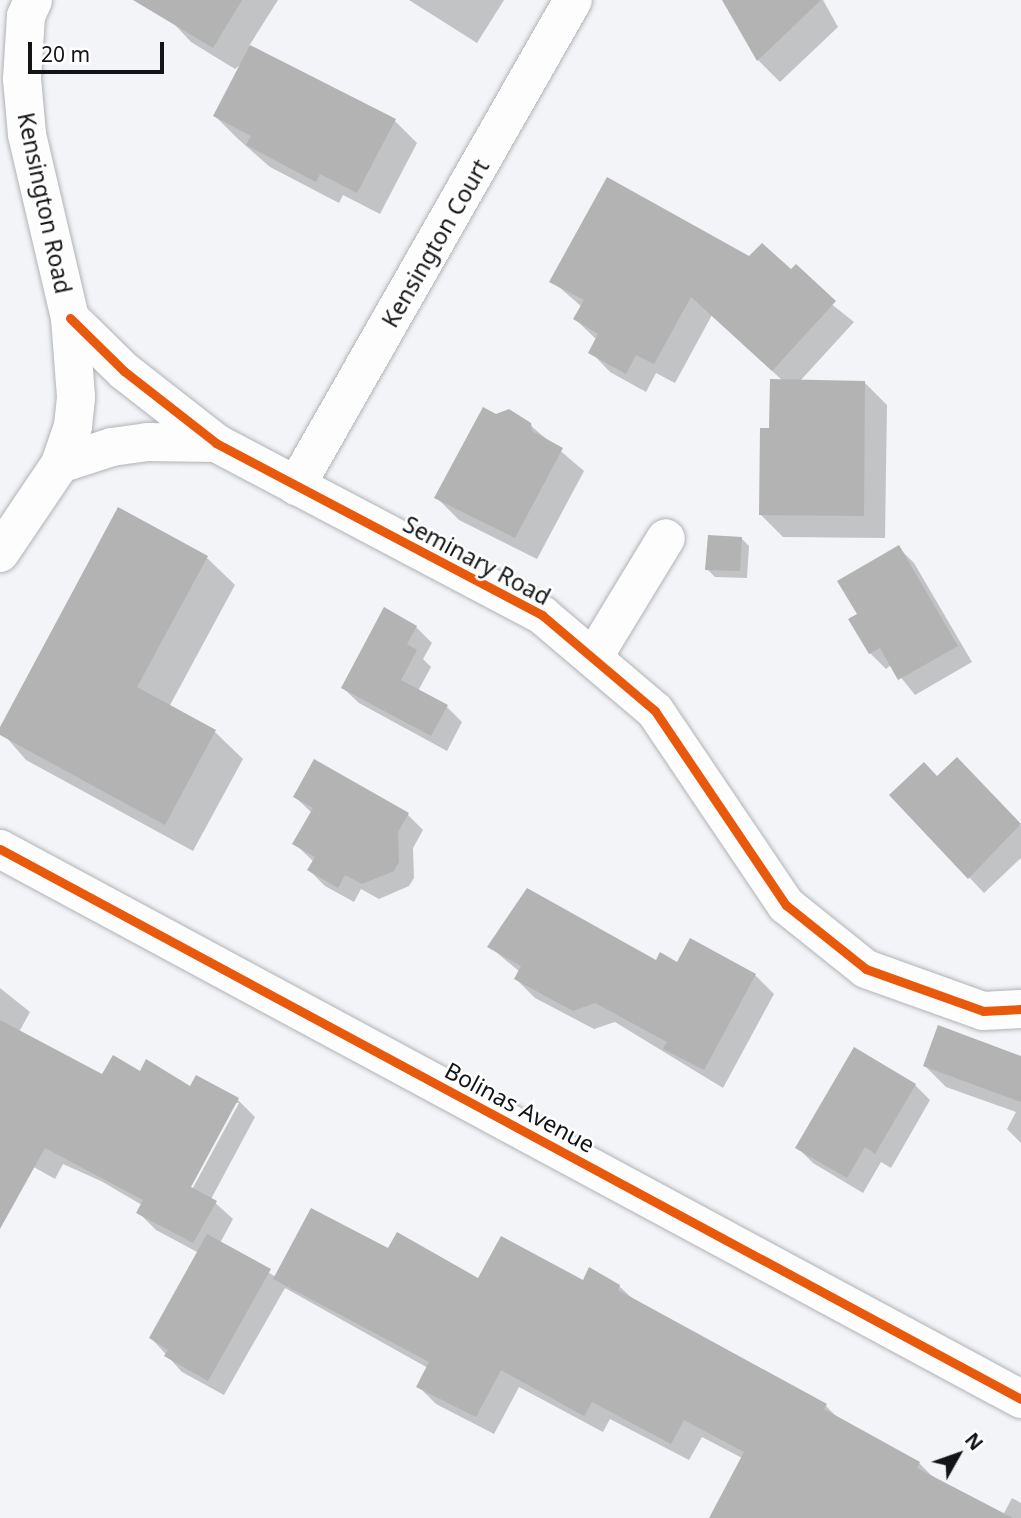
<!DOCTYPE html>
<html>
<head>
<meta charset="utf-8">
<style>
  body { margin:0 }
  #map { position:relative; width:1021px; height:1518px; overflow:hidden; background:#f2f4f7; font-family:"Noto Sans",sans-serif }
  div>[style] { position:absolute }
  .shadow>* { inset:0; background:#0003 }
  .building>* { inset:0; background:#b3b3b3 }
  .roads { filter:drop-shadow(0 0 2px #b1b3b5) drop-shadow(0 0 2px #b1b3b5) }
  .minor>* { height:38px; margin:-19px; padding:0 19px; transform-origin:19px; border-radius:19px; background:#fdfdfe }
  .cycleway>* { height:9px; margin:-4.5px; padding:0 4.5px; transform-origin:4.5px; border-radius:4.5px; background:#e8590c }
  span { translate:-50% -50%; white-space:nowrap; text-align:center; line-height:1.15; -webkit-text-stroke:5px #fff; paint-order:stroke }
  .street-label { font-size:23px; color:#131416 }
  .north { position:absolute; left:923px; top:1420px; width:70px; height:70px; -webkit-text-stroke:5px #fff; paint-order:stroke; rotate:50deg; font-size:19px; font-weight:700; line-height:28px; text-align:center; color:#131416 }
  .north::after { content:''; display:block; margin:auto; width:24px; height:32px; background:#131416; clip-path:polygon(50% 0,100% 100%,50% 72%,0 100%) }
  .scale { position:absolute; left:28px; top:42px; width:136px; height:32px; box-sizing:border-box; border:4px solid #131416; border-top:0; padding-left:9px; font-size:21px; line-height:24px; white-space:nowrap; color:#131416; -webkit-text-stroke:5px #fff; paint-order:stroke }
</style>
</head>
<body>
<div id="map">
  <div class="shadow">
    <i style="clip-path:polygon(152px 0,278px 0,249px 46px,395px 121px,417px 143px,380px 214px,343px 195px,339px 203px,270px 167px,237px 138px,215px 116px,243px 63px,235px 69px,191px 42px)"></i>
    <i style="clip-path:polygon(409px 0,504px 0,477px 43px)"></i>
    <i style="clip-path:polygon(724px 0,823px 0,838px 27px,780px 82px,758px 60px)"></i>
    <i style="clip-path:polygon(750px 259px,791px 272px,854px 322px,800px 381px,865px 383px,887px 405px,885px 538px,783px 537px,761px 515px,771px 430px,783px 381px,712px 315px,675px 383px,656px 373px,646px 392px,610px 372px,591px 352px,597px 340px,575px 319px,582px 307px,552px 281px)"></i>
    <i style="clip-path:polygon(496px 416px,530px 425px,584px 471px,537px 559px,459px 520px,437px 498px)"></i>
    <i style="clip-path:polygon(741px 538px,749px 546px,747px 578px,715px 577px,707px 569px)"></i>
    <i style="clip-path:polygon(899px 548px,914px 563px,972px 662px,915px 695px,891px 665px,886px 669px,870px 653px,859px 614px)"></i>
    <i style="clip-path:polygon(207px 558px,235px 585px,169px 707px,215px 732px,243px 759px,193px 851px,26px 760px,0 730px)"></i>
    <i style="clip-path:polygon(416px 627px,432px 643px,423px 659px,431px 667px,418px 691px,447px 707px,462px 722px,447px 751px,359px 703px,343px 688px)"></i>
    <i style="clip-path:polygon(972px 774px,1021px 826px,1021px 858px,984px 893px,969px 877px,937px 778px)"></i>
    <i style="clip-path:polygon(295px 797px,407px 814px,423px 830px,413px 848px,414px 878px,409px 886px,379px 899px,361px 889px,354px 902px,325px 886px,309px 870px,314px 862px,295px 844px,312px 813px)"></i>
    <i style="clip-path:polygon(490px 947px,755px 975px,774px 994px,723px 1088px,615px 1022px,594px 1029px,535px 998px,516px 979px,520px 972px)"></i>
    <i style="clip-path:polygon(evenodd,0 988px,30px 1012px,19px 1032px,103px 1076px,141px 1073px,190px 1088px,196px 1077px,238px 1100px,255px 1117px,211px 1199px,233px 1219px,220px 1243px,276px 1277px,389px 1250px,479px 1280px,619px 1286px,634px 1300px,826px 1406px,840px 1420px,919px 1463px,935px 1479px,1003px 1515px,1012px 1498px,1021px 1503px,1021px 1518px,711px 1518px,742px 1458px,702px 1437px,689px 1460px,610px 1419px,603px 1432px,519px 1387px,494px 1434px,436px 1404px,418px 1386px,428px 1368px,285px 1288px,224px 1395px,182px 1372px,151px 1338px,199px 1253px,156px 1230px,138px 1212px,142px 1205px,101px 1181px,63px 1164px,55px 1179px,0 1148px,0 988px,235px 1103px,239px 1103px,189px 1195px,186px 1194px,235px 1103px)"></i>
    <i style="clip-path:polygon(1021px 1058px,1021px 1143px,1007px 1129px,1016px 1112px,946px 1087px,925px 1066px)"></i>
    <i style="clip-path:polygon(915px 1085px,930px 1100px,891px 1168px,881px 1162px,863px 1193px,813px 1163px,798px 1148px)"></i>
  </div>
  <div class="building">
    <i style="clip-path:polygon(133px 0,242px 0,213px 48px)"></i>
    <i style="clip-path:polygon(722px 0,821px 0,757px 61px)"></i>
    <i style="clip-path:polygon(250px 45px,396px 119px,357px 193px,320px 174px,316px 182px,246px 145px,251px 136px,213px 116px)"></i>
    <i style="clip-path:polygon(607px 177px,749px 256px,762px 243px,791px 269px,796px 264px,836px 301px,772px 371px,691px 297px,654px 364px,636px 355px,626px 374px,588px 353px,598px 334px,573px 319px,584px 300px,549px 282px)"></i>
    <i style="clip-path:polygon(770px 379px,865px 381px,864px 516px,759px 515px,760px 428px,769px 428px)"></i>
    <i style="clip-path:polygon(483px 407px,496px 414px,509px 409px,531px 423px,532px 431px,563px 448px,515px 538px,434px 498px)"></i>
    <i style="clip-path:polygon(118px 507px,208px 556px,137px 687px,216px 730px,165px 825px,0 735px,0 727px)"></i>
    <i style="clip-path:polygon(708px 535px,742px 537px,740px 571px,705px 570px)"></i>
    <i style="clip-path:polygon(899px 545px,958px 646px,898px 680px,880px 648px,869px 654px,848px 619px,857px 614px,837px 581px)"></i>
    <i style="clip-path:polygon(384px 607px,417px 626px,407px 644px,417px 650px,401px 680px,448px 705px,431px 736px,341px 688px)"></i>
    <i style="clip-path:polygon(957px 757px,1021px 824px,968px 879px,889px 795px,924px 762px,937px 776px)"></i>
    <i style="clip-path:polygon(314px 759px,409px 813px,398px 832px,399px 862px,394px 871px,362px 884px,345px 875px,338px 888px,307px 870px,315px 857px,292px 844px,313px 808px,293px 797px)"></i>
    <i style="clip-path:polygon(527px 888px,656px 960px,660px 952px,677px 962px,690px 938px,756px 974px,704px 1070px,663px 1049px,667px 1042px,595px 1003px,573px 1011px,514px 979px,521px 966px,487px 947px)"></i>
    <i style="clip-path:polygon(0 1020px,102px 1074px,113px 1055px,140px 1071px,146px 1059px,190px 1086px,196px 1075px,239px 1098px,191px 1187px,217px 1201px,193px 1243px,136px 1213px,143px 1200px,45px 1148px,0 1229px)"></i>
    <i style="clip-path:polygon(938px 1025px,1021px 1056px,1021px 1102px,923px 1066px)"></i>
    <i style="clip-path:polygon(854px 1047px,916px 1084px,875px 1154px,865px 1147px,847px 1178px,795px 1148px)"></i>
    <i style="clip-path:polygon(311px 1208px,388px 1248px,397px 1232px,478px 1278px,501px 1236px,583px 1280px,589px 1267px,620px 1285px,618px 1290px,827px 1404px,824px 1409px,920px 1462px,917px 1468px,1013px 1518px,709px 1518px,744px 1452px,684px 1420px,671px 1444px,592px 1402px,584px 1416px,501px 1370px,476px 1417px,416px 1387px,429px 1362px,273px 1279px)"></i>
    <i style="clip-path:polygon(207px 1234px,271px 1269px,208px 1381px,164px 1356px,168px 1350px,149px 1338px)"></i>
  </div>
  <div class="roads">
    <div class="minor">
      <i style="left:70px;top:318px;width:76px;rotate:44.5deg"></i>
      <i style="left:124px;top:371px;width:117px;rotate:38deg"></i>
      <i style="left:216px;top:443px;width:369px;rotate:27.8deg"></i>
      <i style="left:542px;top:615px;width:148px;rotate:40.3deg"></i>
      <i style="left:655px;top:711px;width:234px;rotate:56deg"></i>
      <i style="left:786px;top:905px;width:102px;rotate:38.7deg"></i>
      <i style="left:866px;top:969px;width:124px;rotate:19.7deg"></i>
      <i style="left:983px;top:1011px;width:38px;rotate:-3deg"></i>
      <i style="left:60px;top:464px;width:55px;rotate:-18.1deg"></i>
      <i style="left:112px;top:447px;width:36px;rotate:-8deg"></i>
      <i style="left:148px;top:442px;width:68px;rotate:0.8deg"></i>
      <i style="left:296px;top:486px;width:559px;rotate:-60.32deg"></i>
      <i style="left:0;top:553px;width:107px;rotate:-56deg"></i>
      <i style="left:60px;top:464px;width:40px;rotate:-71.1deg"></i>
      <i style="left:73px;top:426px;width:29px;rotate:-84deg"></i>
      <i style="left:76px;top:397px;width:79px;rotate:-94.3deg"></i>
      <i style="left:70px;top:318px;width:189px;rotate:-103.2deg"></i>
      <i style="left:27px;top:134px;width:55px;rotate:-95.2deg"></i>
      <i style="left:22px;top:79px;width:63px;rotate:-86.4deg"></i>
      <i style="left:26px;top:16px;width:17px;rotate:-66deg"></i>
      <i style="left:593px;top:658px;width:140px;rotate:-58.7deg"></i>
      <i style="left:0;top:849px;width:1160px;rotate:28.31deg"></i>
    </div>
  </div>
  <div class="cycleway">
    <i style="left:70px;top:318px;width:76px;rotate:44.5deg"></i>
    <i style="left:124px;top:371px;width:117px;rotate:38deg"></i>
    <i style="left:216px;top:443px;width:369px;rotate:27.8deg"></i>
    <i style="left:542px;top:615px;width:148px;rotate:40.3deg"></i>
    <i style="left:655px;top:711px;width:234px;rotate:56deg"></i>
    <i style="left:786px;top:905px;width:102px;rotate:38.7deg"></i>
    <i style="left:866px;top:969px;width:124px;rotate:19.7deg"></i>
    <i style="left:983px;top:1011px;width:38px;rotate:-3deg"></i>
    <i style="left:0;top:849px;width:1160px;rotate:28.31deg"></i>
  </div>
  <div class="street-label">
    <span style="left:45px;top:203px;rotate:78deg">Kensington Road</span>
    <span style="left:435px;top:243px;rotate:-60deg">Kensington Court</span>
    <span style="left:477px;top:560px;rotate:28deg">Seminary Road</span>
    <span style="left:520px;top:1107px;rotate:28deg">Bolinas Avenue</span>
  </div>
  <div class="north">N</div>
  <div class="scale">20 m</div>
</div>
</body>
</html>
